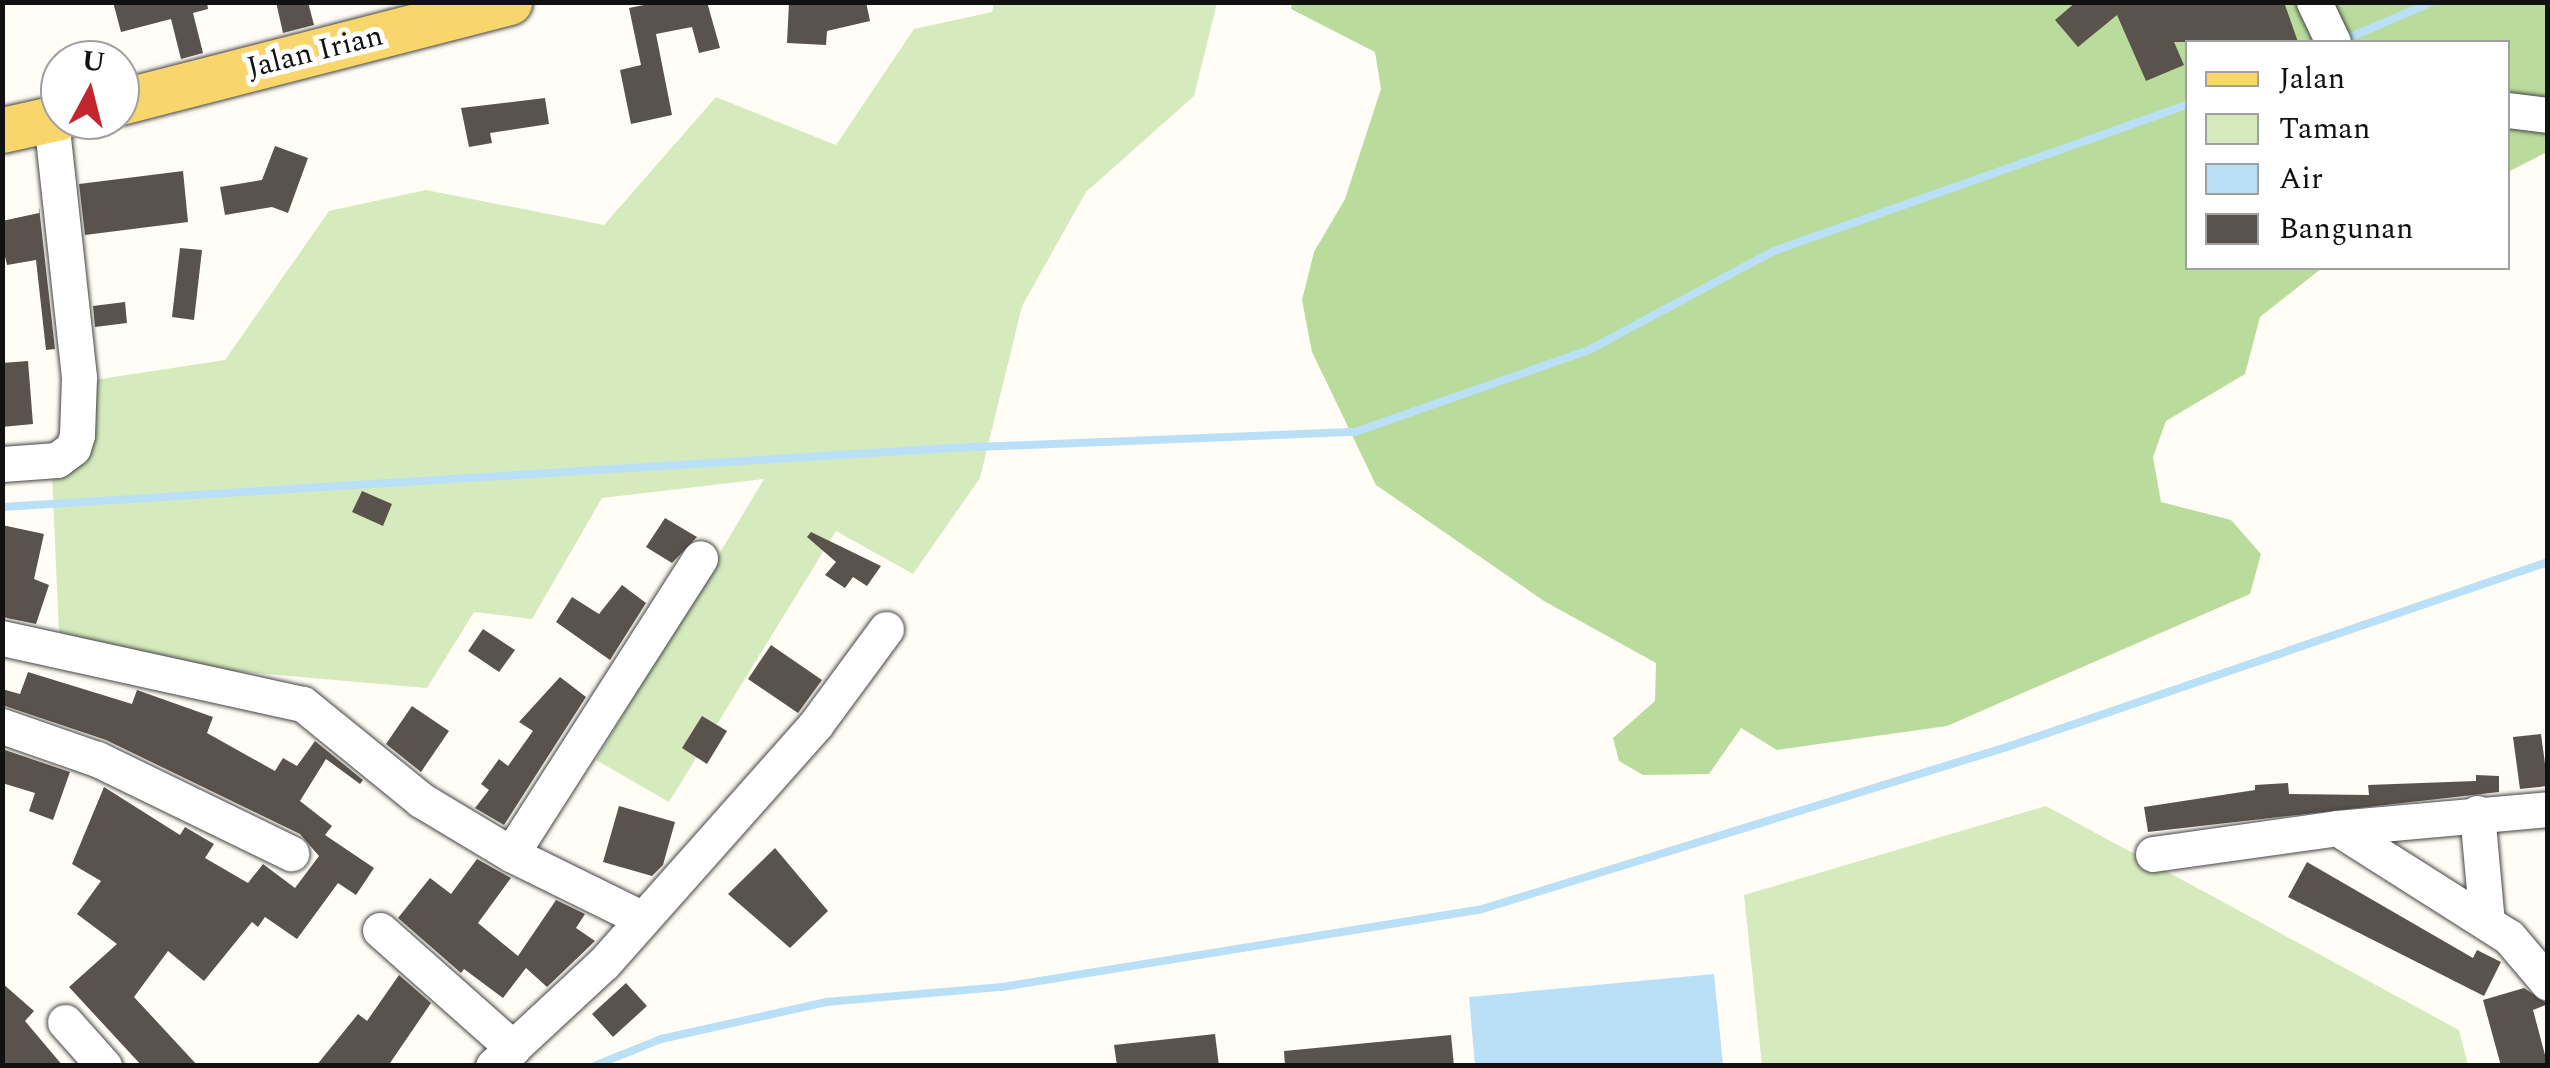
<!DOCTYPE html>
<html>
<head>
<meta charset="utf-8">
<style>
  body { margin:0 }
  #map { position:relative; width:2550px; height:1068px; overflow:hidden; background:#fffdf5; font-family:Spectral,serif }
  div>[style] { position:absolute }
  .green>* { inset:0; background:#d5ebbd }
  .forest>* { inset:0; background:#b9dc9c }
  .water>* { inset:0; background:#b9e0f7 }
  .stream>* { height:8px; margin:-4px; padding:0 4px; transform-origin:4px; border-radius:4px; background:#b9e0f7 }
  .building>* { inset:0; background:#5a524d }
  .roads { filter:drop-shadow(0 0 2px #444) drop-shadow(0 0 2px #444) }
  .minor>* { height:35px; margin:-17.5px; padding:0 17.5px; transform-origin:17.5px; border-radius:17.5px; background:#fff }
  .major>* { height:45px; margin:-22.5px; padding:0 22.5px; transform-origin:22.5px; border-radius:22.5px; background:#f9d66b }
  span { translate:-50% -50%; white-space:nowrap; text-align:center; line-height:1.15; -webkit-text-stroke:10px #fff; paint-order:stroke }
  .street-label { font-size:30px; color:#111 }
  .frame { position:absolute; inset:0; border:5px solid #111; pointer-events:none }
  .legend { position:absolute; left:2185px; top:40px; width:325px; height:230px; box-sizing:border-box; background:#fff; border:2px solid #a0a0a0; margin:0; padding:12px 18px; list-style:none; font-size:30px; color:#111 }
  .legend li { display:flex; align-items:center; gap:20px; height:50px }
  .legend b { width:50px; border:2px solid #a0a0a0 }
  .north { position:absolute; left:40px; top:40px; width:100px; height:100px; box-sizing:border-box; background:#fff; border:2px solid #a0a0a0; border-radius:50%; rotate:7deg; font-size:28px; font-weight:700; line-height:40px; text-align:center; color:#111 }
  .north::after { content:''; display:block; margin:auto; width:35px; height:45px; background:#c4262e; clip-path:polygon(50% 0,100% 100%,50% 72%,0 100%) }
</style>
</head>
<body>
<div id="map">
  <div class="green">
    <i style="clip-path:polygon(994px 3px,1217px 3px,1194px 96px,1086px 192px,1022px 306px,980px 478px,913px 574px,836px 531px,669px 802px,596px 760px,764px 479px,602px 498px,532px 619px,474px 612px,427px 688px,60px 656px,52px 474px,94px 380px,225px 360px,329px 211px,426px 190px,604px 225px,716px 97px,836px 145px,914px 29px,992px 12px)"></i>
    <i style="clip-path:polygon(2046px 806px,2459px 1030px,2468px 1065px,1762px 1065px,1744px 895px)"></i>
  </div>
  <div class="forest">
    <i style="clip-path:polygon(1292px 2px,2547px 3px,2547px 152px,2508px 172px,2508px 42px,2188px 42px,2188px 268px,2322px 268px,2260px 317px,2245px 374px,2166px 421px,2153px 457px,2161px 502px,2231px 520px,2261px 554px,2250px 594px,1947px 726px,1777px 750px,1741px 728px,1709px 774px,1643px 775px,1619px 761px,1613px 738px,1655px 701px,1656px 663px,1544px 601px,1376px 485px,1312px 352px,1302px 300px,1314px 252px,1345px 199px,1381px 89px,1375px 52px,1291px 9px)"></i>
  </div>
  <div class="water">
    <i style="clip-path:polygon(1714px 974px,1723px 1065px,1475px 1065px,1469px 997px)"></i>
  </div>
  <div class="stream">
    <i style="left:2341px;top:41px;width:99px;rotate:-23.2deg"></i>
    <i style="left:2px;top:507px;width:952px;rotate:-3.55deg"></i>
    <i style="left:952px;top:448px;width:403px;rotate:-2.3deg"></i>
    <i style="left:1355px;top:432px;width:248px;rotate:-19.3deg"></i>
    <i style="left:1589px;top:350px;width:210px;rotate:-28.2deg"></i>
    <i style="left:1774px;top:251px;width:439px;rotate:-19.5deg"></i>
    <i style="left:594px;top:1066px;width:72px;rotate:-21.9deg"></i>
    <i style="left:661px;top:1039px;width:169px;rotate:-12.6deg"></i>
    <i style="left:826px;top:1002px;width:177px;rotate:-4.9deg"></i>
    <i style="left:1002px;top:987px;width:483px;rotate:-9.2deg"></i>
    <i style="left:1479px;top:910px;width:553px;rotate:-17.16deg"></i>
    <i style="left:2007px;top:747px;width:572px;rotate:-18.88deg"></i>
  </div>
  <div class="building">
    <i style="clip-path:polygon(113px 2px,207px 2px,208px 9px,193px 13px,203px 53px,181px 59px,171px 19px,121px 32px)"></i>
    <i style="clip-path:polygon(276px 2px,308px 2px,314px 25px,283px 33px)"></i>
    <i style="clip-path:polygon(659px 2px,707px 2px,720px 48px,699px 53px,692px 27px,656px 34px,672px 115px,631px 124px,620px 70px,641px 65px,629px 8px)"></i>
    <i style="clip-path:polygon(789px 2px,866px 2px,870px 21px,827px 31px,826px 45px,787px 43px)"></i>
    <i style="clip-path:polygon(2076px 2px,2284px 2px,2298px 42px,2174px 42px,2184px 65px,2146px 81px,2117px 15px,2078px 47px,2055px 20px)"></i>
    <i style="clip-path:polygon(545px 98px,549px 124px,490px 133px,492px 143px,469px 147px,461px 108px)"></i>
    <i style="clip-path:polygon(275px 146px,308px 158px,288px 213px,272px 207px,225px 215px,220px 187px,262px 180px)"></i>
    <i style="clip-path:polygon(183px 171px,188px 222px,85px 235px,79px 184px)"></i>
    <i style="clip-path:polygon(39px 207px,55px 349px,46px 350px,36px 260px,7px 265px,2px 244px,2px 221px,39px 213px)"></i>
    <i style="clip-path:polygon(180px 248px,202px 250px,194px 320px,172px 317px)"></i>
    <i style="clip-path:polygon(125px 302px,127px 323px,95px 327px,93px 306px)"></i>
    <i style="clip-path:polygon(28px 361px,33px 424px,2px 427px,2px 363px)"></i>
    <i style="clip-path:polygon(362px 491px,392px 504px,383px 526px,352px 512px)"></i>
    <i style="clip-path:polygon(665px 518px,697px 537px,672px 563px,646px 547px)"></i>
    <i style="clip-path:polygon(2px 525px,44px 534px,34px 579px,49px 585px,36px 624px,2px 617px)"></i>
    <i style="clip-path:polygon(811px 532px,881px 566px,867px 586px,853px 577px,845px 588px,825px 575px,836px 562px,807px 537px)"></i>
    <i style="clip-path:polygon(622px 585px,646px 603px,610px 660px,556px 622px,572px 597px,599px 614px)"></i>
    <i style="clip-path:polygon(483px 629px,515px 650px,499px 672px,468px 651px)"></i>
    <i style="clip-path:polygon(771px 645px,822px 680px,798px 713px,748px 679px)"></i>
    <i style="clip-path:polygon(28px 672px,132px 704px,137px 690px,213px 717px,207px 733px,275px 771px,283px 758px,297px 766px,315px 741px,363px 780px,360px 784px,326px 759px,300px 801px,332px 826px,325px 835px,374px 868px,356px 895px,338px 883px,297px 939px,265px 917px,258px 927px,252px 922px,204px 981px,168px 951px,134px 997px,198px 1066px,142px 1066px,69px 987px,117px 944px,77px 914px,101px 881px,72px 864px,104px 787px,180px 835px,185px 827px,214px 844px,205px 858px,248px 883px,263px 864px,295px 888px,319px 856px,300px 834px,106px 740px,2px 705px,2px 689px,20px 694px)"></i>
    <i style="clip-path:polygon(560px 677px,586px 697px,504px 825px,475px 808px,489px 790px,481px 784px,499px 759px,508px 766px,533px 731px,519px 722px)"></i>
    <i style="clip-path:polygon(412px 706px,449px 731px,421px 772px,386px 744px)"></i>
    <i style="clip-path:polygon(702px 716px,727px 731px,707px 764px,682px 748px)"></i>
    <i style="clip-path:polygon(2541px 734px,2548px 786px,2520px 789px,2513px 737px)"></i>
    <i style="clip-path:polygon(2px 749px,70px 772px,53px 820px,29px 811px,35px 793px,2px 783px)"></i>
    <i style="clip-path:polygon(2476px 775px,2499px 776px,2499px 792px,2148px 832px,2144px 807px,2255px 790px,2255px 785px,2288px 783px,2289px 794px,2369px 795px,2368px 785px,2476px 781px)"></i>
    <i style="clip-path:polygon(619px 806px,675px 822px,663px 865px,652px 876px,603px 862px)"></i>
    <i style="clip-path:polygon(775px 848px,828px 911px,790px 948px,728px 894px)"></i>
    <i style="clip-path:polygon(477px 859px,511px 878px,478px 923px,518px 956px,556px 900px,585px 914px,576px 928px,595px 941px,547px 987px,526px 968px,503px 998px,464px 969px,461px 973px,398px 918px,430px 878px,451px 894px)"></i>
    <i style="clip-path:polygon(2307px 862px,2473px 958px,2477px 950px,2501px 962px,2484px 996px,2288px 897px)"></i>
    <i style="clip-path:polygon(399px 975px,431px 1003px,388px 1066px,316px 1066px,358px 1014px,367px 1021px)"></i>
    <i style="clip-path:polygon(2px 983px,34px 1011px,25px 1021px,63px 1066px,2px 1066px)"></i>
    <i style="clip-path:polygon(626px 983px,647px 1006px,613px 1037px,592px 1014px)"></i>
    <i style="clip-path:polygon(2524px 988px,2548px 1004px,2533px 1010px,2548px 1066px,2501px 1066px,2483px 1000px)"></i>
    <i style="clip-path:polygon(1215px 1034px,1219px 1066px,1117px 1066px,1114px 1045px)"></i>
    <i style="clip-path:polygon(1451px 1035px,1454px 1066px,1285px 1066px,1284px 1051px)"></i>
  </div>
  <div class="roads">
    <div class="minor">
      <i style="left:2314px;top:2px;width:44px;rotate:64.6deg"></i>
      <i style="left:2508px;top:110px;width:40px;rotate:7.1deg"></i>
      <i style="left:2px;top:464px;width:55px;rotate:-4.2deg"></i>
      <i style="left:57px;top:460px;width:20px;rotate:-37deg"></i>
      <i style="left:73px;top:448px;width:14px;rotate:-73deg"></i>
      <i style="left:77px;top:435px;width:58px;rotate:-88deg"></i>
      <i style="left:79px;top:377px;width:260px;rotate:-96.2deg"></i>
      <i style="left:2px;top:638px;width:308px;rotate:12.4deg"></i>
      <i style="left:303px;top:704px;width:152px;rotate:39.1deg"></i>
      <i style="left:421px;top:800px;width:105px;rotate:31deg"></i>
      <i style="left:2px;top:726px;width:101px;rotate:19.2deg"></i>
      <i style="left:97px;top:759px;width:216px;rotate:25.9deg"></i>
      <i style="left:2477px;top:813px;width:110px;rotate:84.8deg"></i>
      <i style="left:2337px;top:828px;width:204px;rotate:32.4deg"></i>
      <i style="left:2509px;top:937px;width:60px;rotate:49.7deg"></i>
      <i style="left:2153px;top:854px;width:186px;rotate:-8deg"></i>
      <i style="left:2337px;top:828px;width:212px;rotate:-5.1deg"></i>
      <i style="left:641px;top:918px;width:145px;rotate:-153.8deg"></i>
      <i style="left:511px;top:854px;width:351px;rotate:-57.4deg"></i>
      <i style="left:380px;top:930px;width:178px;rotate:41.6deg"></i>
      <i style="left:65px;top:1022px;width:59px;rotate:48.4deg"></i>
      <i style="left:493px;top:1066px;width:151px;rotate:-42.9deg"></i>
      <i style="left:604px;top:963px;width:319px;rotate:-48.4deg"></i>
      <i style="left:816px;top:724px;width:118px;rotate:-53.6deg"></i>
    </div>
    <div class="major">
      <i style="left:120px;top:102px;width:402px;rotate:-14.4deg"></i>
      <i style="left:2px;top:130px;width:59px;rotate:-12.6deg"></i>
    </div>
  </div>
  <div class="street-label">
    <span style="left:315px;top:52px;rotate:-14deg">Jalan Irian</span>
  </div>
  <div class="frame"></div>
  <ul class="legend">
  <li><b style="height:12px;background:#f9d66b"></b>Jalan</li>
  <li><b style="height:28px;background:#d5ebbd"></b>Taman</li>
  <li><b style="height:28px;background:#b9e0f7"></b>Air</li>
  <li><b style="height:28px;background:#5a524d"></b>Bangunan</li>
  </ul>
  <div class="north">U</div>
</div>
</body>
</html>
